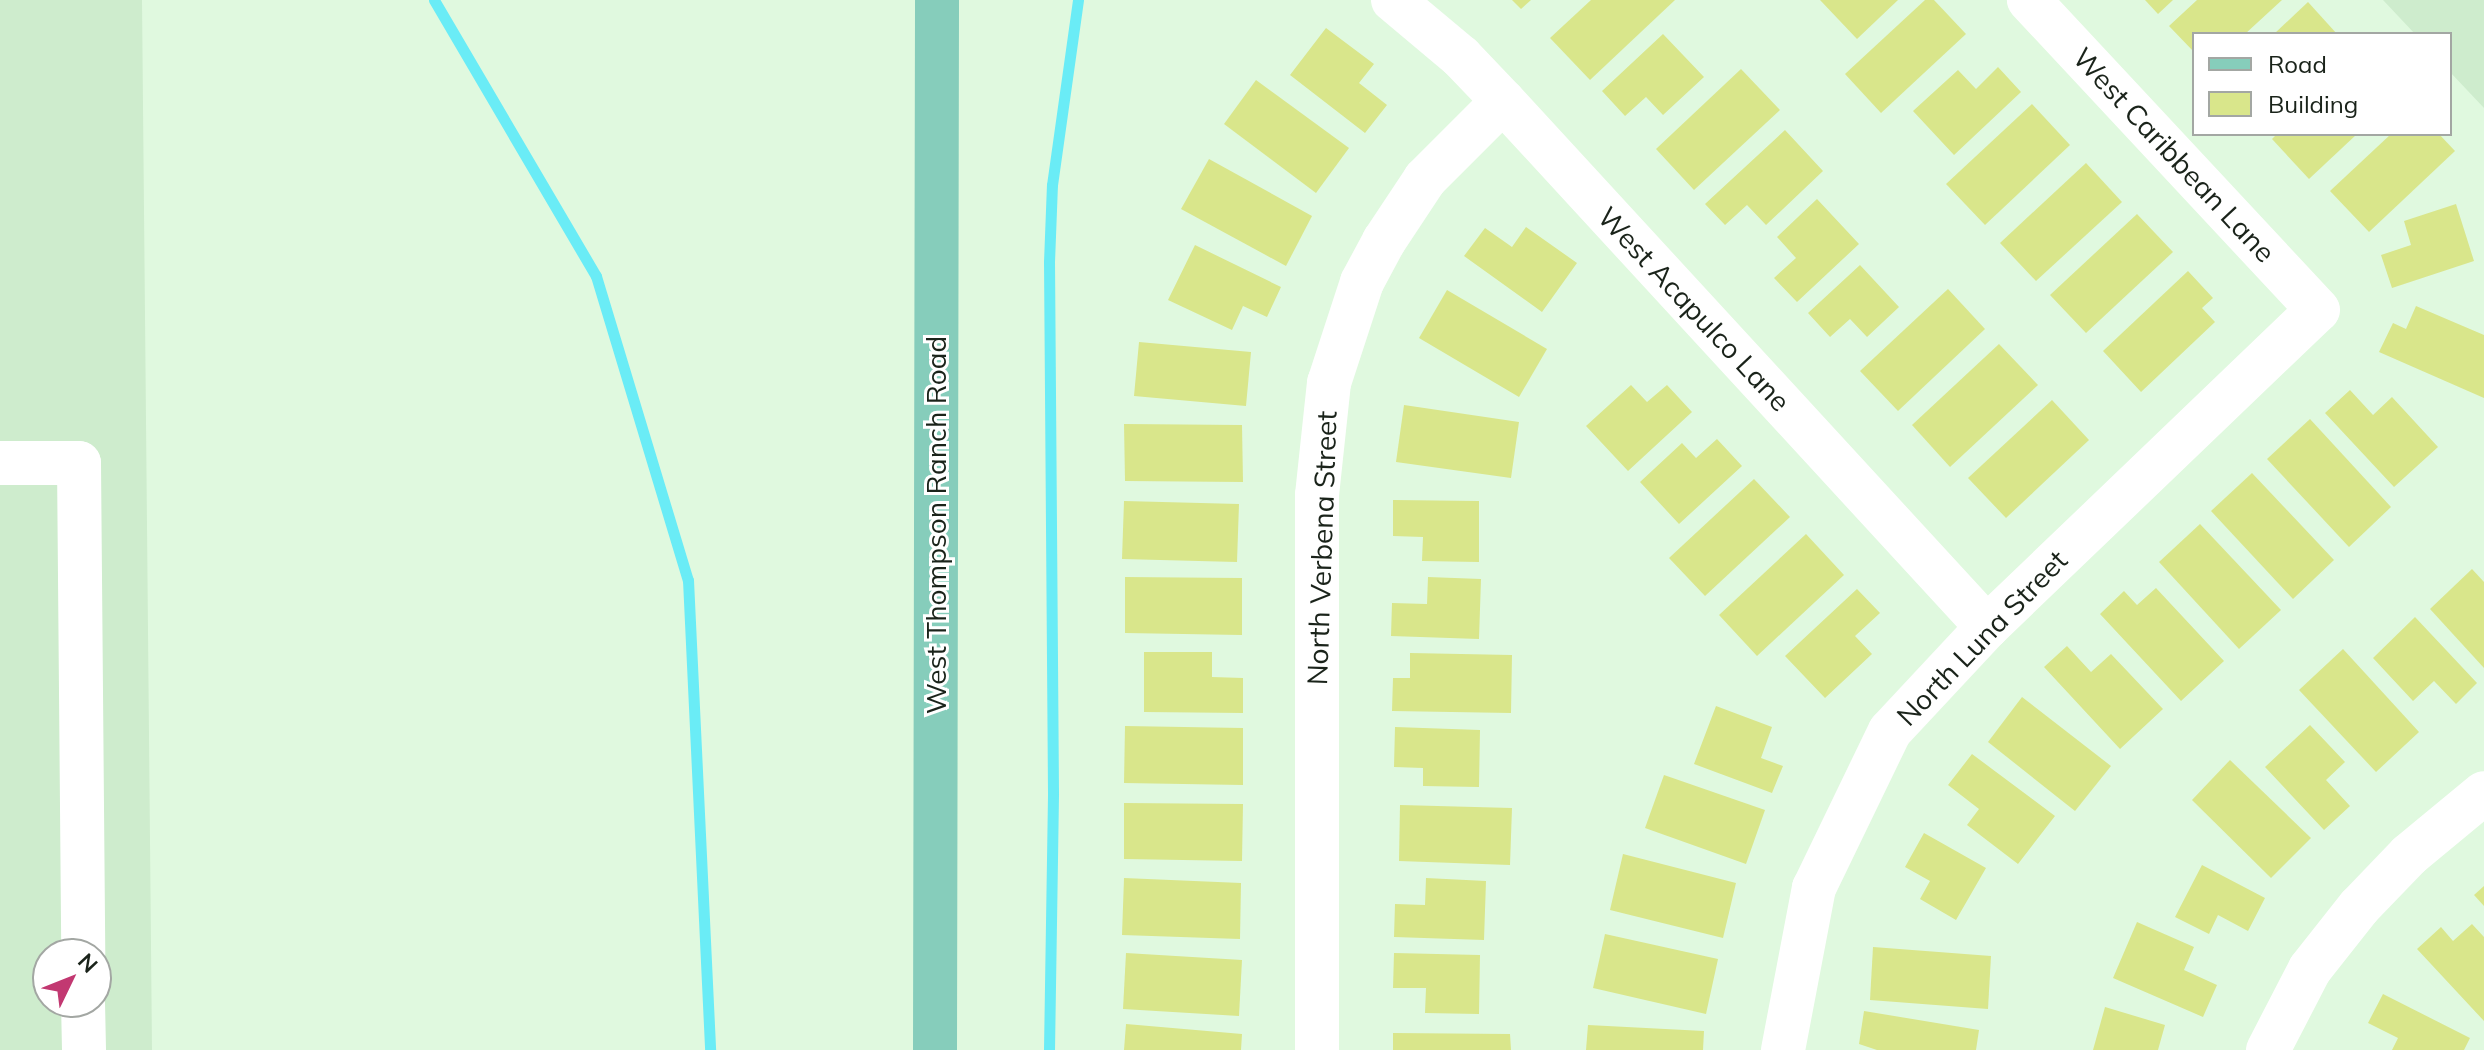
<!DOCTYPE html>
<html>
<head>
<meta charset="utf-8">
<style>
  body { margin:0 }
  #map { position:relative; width:2484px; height:1050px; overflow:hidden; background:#e0f9df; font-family:Mulish,sans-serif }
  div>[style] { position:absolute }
  .built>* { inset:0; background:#ceeccd }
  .stream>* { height:11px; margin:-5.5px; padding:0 5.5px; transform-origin:5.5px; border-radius:5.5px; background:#6aecf6 }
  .building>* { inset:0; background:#d9e68b }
  .minor>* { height:44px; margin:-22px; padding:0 22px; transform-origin:22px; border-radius:22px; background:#fff }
  .major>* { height:44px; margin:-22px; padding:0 22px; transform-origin:22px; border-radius:22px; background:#86cdbb }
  span { translate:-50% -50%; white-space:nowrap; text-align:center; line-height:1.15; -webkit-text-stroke:6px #fff; paint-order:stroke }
  .street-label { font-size:28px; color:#1a231a }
  .legend { position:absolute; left:2192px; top:32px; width:260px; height:104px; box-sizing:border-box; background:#fff; border:2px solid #a3a7a3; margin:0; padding:10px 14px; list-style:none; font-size:24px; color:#1a231a }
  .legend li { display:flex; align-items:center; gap:16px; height:40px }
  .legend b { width:40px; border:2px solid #a3a7a3 }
  .north { position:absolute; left:32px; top:938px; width:80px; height:80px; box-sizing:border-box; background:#fff; border:2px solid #a3a7a3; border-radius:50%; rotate:47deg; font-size:22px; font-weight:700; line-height:32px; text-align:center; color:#1a231a }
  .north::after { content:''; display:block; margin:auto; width:28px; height:36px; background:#c23871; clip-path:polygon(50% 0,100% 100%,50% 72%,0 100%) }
</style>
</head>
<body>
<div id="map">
  <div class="built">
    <i style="clip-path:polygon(evenodd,0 0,142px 0,152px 1050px,0 1050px,0 0,48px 954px,96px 954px,96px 1002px,48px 1002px,48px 954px)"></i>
    <i style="clip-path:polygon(2383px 0,2484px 0,2484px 108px,2450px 72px,2450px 34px,2415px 34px)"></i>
  </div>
  <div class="stream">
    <i style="left:434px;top:0;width:320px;rotate:59.6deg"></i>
    <i style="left:596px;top:276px;width:318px;rotate:73.2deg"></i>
    <i style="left:688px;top:580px;width:471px;rotate:87.3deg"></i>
    <i style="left:1049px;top:1050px;width:257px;rotate:-89.1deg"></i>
    <i style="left:1053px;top:793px;width:531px;rotate:-90.43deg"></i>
    <i style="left:1049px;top:262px;width:77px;rotate:-87.8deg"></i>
    <i style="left:1052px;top:185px;width:187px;rotate:-82deg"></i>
  </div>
  <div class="building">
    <i style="clip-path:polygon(1512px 0,1531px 0,1521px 9px)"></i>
    <i style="clip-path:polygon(1591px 0,1675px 0,1590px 80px,1550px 38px)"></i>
    <i style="clip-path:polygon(1820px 0,1898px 0,1857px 39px)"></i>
    <i style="clip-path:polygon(1925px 0,1934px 0,1966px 34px,1881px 113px,1845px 74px)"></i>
    <i style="clip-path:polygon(2145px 0,2173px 0,2158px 14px)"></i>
    <i style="clip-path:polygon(2197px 0,2282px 0,2245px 34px,2194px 34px,2194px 52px,2169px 26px)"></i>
    <i style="clip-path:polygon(2308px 2px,2337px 34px,2274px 34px)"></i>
    <i style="clip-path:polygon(1326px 28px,1374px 64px,1359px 83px,1387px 105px,1365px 133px,1290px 75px)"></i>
    <i style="clip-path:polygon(1663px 34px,1704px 77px,1663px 115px,1646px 97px,1625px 116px,1602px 91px)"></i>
    <i style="clip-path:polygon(1998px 67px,2021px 92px,1954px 155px,1913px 111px,1958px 70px,1976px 89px)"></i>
    <i style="clip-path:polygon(1741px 69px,1780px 110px,1694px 190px,1656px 149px)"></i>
    <i style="clip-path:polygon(1256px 80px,1349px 148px,1316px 193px,1224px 124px)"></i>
    <i style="clip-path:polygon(2032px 104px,2070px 145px,1985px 225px,1946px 184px)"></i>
    <i style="clip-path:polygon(1785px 130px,1823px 171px,1766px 225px,1747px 205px,1725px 225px,1705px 204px)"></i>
    <i style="clip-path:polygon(2277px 134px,2357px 134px,2309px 179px,2272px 139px)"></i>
    <i style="clip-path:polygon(2391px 134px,2439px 134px,2455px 151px,2369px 232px,2330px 191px)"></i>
    <i style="clip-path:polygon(1209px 159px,1312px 216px,1286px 266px,1181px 209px)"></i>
    <i style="clip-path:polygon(2086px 163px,2122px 202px,2036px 281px,2000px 243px)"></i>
    <i style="clip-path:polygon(1817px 199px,1859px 244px,1797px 302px,1774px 278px,1796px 258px,1777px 237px)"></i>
    <i style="clip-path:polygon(2456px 204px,2474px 261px,2392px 288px,2381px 255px,2411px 245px,2404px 221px)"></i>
    <i style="clip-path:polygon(2137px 214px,2173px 252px,2086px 333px,2050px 295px)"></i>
    <i style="clip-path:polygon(1526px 227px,1577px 263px,1542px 312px,1464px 256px,1485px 228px,1512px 247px)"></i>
    <i style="clip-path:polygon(1195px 245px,1281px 287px,1267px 317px,1243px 306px,1232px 330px,1168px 300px)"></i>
    <i style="clip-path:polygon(1860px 265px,1899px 307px,1867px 337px,1850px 319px,1830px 337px,1808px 313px)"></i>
    <i style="clip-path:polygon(2188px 271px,2213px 298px,2202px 308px,2215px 322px,2141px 392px,2103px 351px)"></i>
    <i style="clip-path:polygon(1948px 289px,1985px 329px,1898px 411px,1860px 371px)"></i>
    <i style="clip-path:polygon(1447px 290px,1547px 349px,1519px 397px,1419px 338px)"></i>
    <i style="clip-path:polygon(2416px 306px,2484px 335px,2484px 398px,2379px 352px,2393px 323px,2406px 329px)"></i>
    <i style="clip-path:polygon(1139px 342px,1251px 352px,1246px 406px,1134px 396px)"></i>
    <i style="clip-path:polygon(1999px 344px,2038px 385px,1950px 467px,1912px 425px)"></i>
    <i style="clip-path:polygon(1631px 385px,1647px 402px,1667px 385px,1692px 412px,1628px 471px,1586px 426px)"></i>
    <i style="clip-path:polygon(2350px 390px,2373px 415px,2392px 397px,2438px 447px,2394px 487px,2325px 413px)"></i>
    <i style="clip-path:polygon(2052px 400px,2089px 440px,2006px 518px,1968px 478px)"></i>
    <i style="clip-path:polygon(1404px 405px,1519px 422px,1511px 478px,1396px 462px)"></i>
    <i style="clip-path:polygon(2310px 419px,2391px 507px,2349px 547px,2267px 459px)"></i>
    <i style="clip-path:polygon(1124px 424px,1242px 425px,1243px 482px,1125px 481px)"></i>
    <i style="clip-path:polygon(1717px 439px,1742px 466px,1679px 524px,1640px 482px,1682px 443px,1696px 458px)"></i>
    <i style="clip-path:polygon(2252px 473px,2334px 560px,2293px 599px,2211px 511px)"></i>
    <i style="clip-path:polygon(1754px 479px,1790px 517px,1705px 596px,1669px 558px)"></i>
    <i style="clip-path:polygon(1393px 500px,1479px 501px,1479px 562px,1422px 561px,1423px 537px,1393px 536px)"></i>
    <i style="clip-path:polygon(1124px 501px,1239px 504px,1237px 562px,1122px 559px)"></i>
    <i style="clip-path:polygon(2200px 524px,2281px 610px,2239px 649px,2159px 562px)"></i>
    <i style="clip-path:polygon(1806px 534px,1844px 575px,1757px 656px,1719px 615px)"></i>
    <i style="clip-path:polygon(2472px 569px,2484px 582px,2484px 668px,2430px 609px)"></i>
    <i style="clip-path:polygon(1125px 577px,1242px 578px,1242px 635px,1125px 633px)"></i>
    <i style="clip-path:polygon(1428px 577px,1481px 579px,1479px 639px,1391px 636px,1392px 603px,1427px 604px)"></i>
    <i style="clip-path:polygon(2156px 588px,2224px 661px,2181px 701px,2100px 614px,2124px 591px,2137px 605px)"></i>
    <i style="clip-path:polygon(1857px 589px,1880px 613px,1855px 636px,1872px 654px,1825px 698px,1785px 656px)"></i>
    <i style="clip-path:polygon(2415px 617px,2477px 683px,2456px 704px,2434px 681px,2413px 701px,2373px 658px)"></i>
    <i style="clip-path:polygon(2067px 646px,2091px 672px,2111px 654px,2163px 709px,2120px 749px,2044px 667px)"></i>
    <i style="clip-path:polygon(2343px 649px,2419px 732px,2376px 772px,2299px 690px)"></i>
    <i style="clip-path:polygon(1144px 652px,1212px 652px,1212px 677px,1243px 678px,1243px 713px,1144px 712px)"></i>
    <i style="clip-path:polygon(1410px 653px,1512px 655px,1511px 713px,1392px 711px,1393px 678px,1410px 678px)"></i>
    <i style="clip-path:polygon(2022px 697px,2111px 766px,2075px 811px,1988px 742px)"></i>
    <i style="clip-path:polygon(1716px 706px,1772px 727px,1761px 758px,1783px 766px,1772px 793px,1694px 764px)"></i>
    <i style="clip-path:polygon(2310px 725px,2345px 762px,2326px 780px,2350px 806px,2324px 830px,2265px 767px)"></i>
    <i style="clip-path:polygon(1125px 726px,1243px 728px,1243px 785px,1124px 783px)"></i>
    <i style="clip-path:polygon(1395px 727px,1480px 730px,1479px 787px,1423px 786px,1423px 768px,1394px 767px)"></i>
    <i style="clip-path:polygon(1972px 754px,2055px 816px,2018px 864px,1967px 825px,1979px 809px,1948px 785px)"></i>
    <i style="clip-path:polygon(2230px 760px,2311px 838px,2271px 878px,2192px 800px)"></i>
    <i style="clip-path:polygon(1664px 775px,1765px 810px,1746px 864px,1645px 828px)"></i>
    <i style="clip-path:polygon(1124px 803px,1243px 804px,1242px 861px,1124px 859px)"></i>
    <i style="clip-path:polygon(1400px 805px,1512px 808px,1510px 865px,1399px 861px)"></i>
    <i style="clip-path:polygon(1924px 833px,1986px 868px,1956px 920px,1920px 899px,1930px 881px,1905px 867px)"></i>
    <i style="clip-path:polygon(1623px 854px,1736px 883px,1723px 938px,1610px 910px)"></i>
    <i style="clip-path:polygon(2202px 865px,2265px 898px,2248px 931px,2218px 915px,2209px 934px,2175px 917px)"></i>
    <i style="clip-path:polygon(1124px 878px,1241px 883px,1240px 939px,1122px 935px)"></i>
    <i style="clip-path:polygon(1426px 878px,1486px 881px,1484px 940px,1394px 937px,1395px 904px,1425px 905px)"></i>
    <i style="clip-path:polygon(2484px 886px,2484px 906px,2474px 895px)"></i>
    <i style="clip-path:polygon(2137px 922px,2194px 947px,2184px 970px,2217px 985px,2203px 1017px,2113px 978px)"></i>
    <i style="clip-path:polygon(2472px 924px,2484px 937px,2484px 1021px,2417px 949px,2441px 927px,2453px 941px)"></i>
    <i style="clip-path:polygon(1605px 934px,1718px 959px,1706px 1014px,1593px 988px)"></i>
    <i style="clip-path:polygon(1873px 947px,1991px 956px,1988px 1009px,1870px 1000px)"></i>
    <i style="clip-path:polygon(1126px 953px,1242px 960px,1239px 1016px,1123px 1009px)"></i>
    <i style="clip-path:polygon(1394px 953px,1480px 955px,1479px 1014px,1425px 1013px,1426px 988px,1393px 988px)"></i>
    <i style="clip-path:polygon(2383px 994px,2470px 1038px,2464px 1050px,2392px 1050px,2398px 1038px,2368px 1023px)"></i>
    <i style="clip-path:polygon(2105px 1007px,2165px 1025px,2158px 1050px,2093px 1050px)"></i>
    <i style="clip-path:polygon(1864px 1011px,1979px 1030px,1976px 1050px,1877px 1050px,1859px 1044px)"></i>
    <i style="clip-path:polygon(1126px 1024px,1242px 1034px,1241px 1050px,1124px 1050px)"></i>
    <i style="clip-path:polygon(1588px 1025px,1704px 1031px,1703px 1050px,1586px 1050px)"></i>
    <i style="clip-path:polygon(1393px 1033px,1510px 1034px,1511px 1050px,1393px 1050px)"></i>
  </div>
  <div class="minor">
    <i style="left:1393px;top:0;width:89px;rotate:40deg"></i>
    <i style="left:1461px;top:57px;width:61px;rotate:46.3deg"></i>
    <i style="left:1503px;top:101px;width:715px;rotate:47.38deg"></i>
    <i style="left:0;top:463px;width:79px"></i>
    <i style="left:79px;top:463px;width:491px;rotate:89.5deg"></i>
    <i style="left:83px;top:1002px;width:48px;rotate:88.8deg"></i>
    <i style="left:1317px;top:1050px;width:555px;rotate:-90deg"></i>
    <i style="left:1317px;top:495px;width:113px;rotate:-83.9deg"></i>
    <i style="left:1329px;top:383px;width:106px;rotate:-71.9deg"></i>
    <i style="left:1362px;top:282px;width:47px;rotate:-61.8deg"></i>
    <i style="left:1384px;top:241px;width:74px;rotate:-56.5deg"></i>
    <i style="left:1425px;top:179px;width:110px;rotate:-45deg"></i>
    <i style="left:1783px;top:1050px;width:165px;rotate:-79.2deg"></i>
    <i style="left:1814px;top:888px;width:174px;rotate:-64.2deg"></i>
    <i style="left:1890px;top:731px;width:142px;rotate:-47deg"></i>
    <i style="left:1987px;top:627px;width:458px;rotate:-43.8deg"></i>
    <i style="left:2318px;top:310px;width:424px;rotate:-133deg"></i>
    <i style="left:2268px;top:1050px;width:91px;rotate:-62.6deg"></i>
    <i style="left:2310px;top:969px;width:79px;rotate:-51.7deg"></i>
    <i style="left:2359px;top:907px;width:72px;rotate:-46.1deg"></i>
    <i style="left:2409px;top:855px;width:97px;rotate:-39.6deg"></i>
  </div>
  <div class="major">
    <i style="left:935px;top:1050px;width:1050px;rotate:-89.89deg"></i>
  </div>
  <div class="street-label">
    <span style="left:2174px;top:155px;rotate:47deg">West Caribbean Lane</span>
    <span style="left:1694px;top:309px;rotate:47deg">West Acapulco Lane</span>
    <span style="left:936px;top:525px;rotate:-90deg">West Thompson Ranch Road</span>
    <span style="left:1322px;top:548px;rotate:-88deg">North Verbena Street</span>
    <span style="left:1982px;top:638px;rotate:-46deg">North Luna Street</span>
  </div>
  <ul class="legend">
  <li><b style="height:10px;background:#86cdbb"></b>Road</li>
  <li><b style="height:22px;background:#d9e68b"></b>Building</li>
  </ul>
  <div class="north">N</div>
</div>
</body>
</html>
